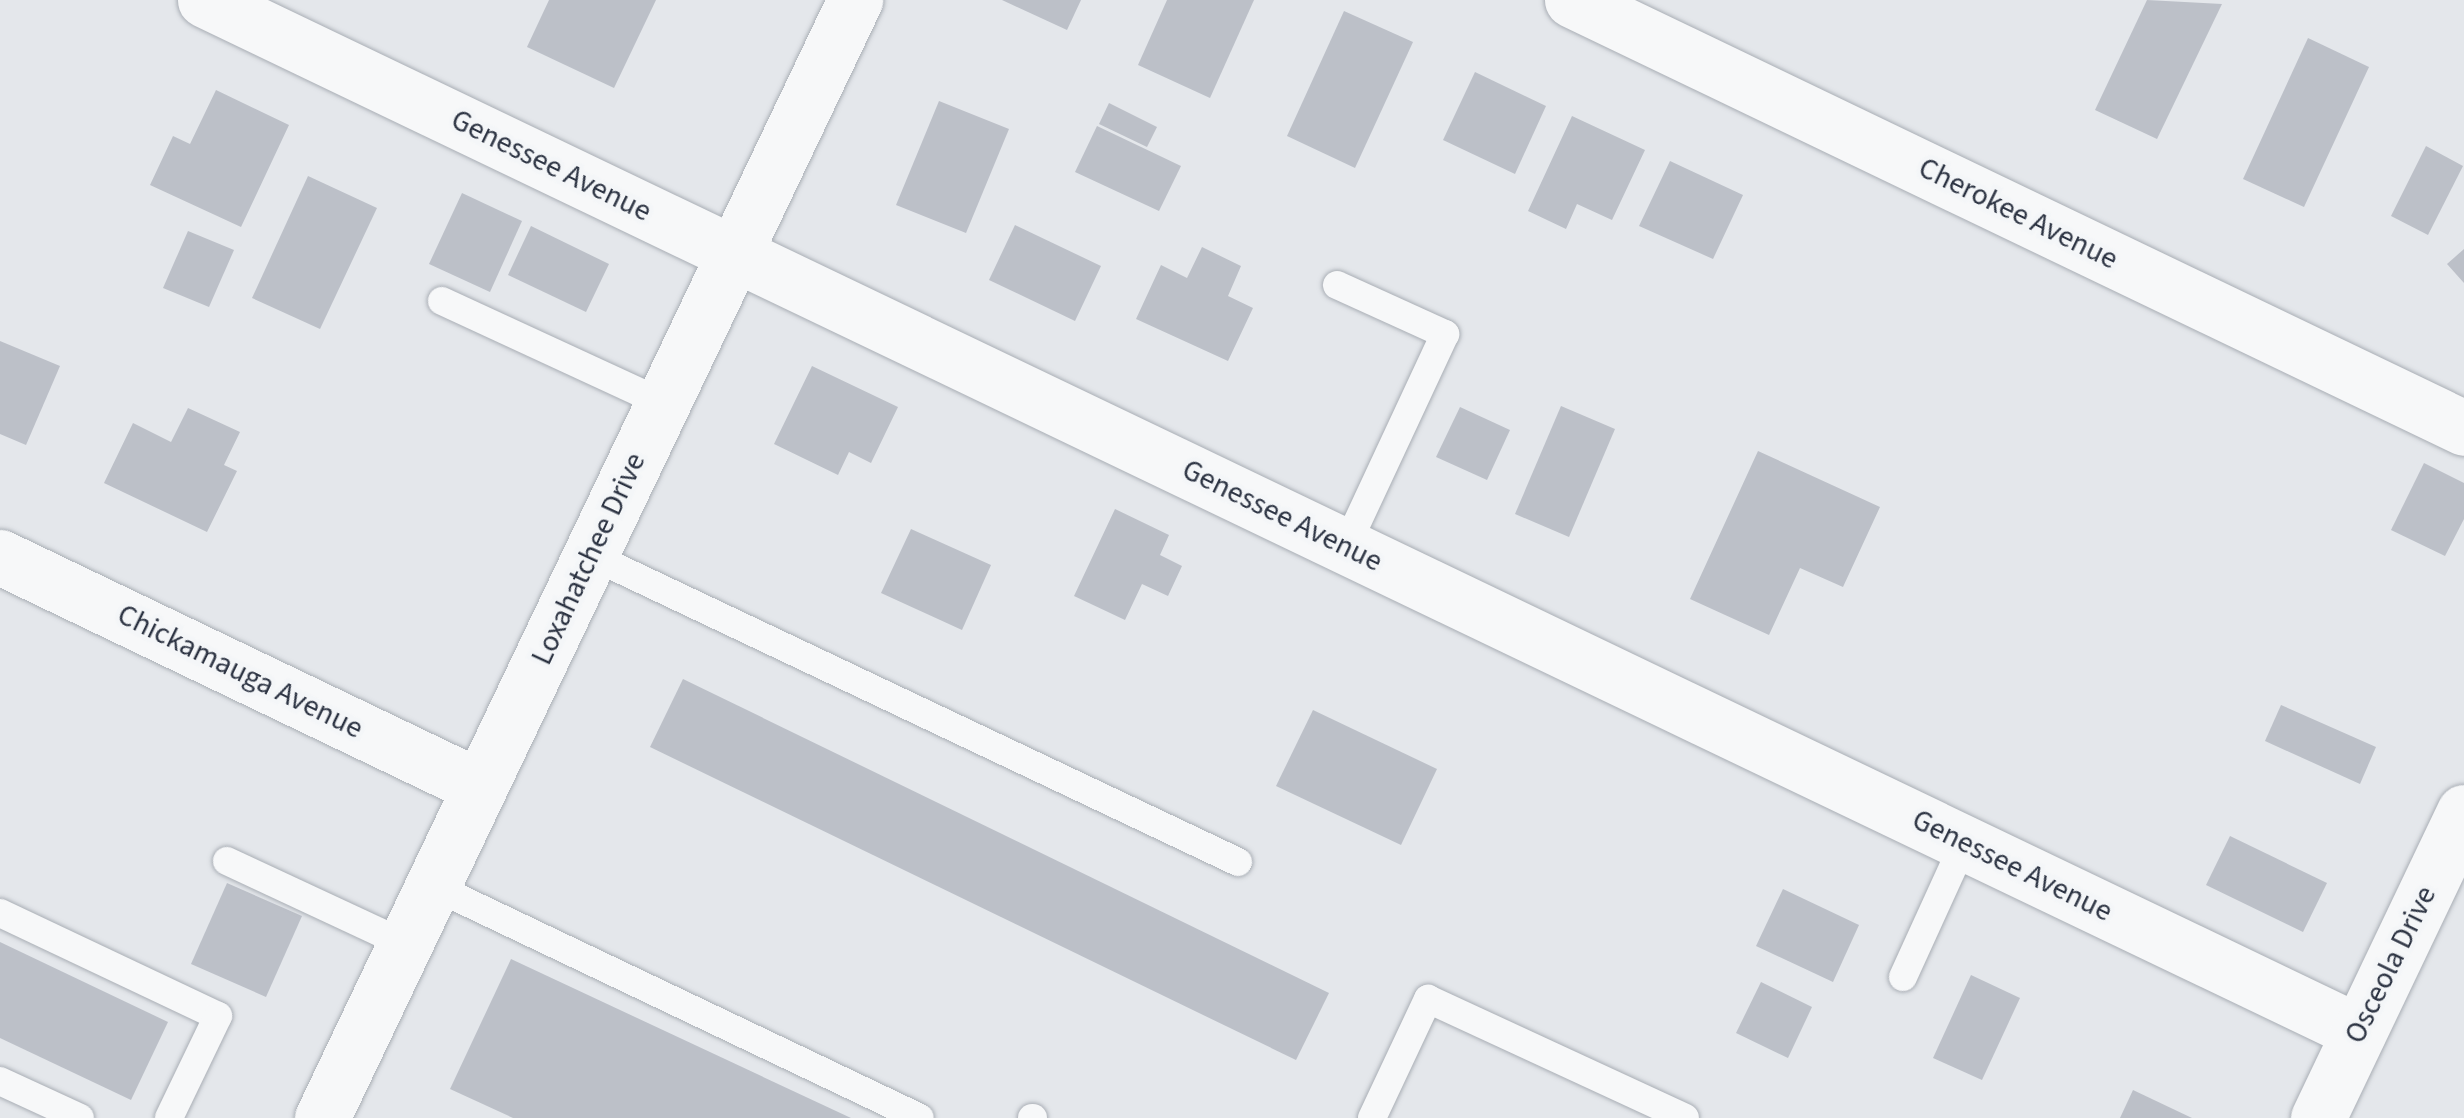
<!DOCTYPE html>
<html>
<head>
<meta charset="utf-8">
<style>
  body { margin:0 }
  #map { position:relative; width:2464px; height:1118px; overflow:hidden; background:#e4e7eb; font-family:"Source Sans 3",sans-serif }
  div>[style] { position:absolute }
  .building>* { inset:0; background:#bcc0c8 }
  .roads { filter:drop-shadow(0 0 2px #a9aeb5) drop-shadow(0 0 2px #a9aeb5) }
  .service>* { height:28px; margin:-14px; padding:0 14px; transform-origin:14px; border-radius:14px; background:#f7f8f9 }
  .minor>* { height:55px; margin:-27.5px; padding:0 27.5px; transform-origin:27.5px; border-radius:27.5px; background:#f7f8f9 }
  span { translate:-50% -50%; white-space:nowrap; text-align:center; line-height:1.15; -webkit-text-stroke:9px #f4f6f8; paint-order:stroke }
  .street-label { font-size:30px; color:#2d3443 }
</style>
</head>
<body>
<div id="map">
  <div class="building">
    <i style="clip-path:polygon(549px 0,656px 0,614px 88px,527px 47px)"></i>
    <i style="clip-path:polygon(1002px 0,1081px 0,1067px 30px)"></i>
    <i style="clip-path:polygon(1167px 0,1254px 0,1210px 98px,1138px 65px)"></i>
    <i style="clip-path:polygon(2147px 0,2222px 4px,2157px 139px,2095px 110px)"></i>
    <i style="clip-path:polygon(1344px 11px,1413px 42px,1355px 168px,1287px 136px)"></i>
    <i style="clip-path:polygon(2308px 38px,2369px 67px,2304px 207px,2243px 179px)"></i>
    <i style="clip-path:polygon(1475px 72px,1546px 106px,1515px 174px,1443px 140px)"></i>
    <i style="clip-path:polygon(216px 90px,289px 125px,241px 227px,150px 185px,173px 136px,190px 144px)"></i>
    <i style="clip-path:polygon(939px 101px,1009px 129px,966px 233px,896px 205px)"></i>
    <i style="clip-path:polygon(1109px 103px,1157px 127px,1147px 147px,1099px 124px)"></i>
    <i style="clip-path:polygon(1572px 116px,1645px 150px,1612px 220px,1577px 204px,1566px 229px,1528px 211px)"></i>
    <i style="clip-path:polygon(1097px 126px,1181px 166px,1159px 211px,1075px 172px)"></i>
    <i style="clip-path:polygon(2426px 146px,2463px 166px,2428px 235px,2391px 216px)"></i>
    <i style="clip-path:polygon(1670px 161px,1743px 195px,1713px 259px,1639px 226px)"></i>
    <i style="clip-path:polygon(308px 176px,377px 208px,320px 329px,252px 298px)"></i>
    <i style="clip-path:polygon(462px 193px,522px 221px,490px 292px,429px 264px)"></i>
    <i style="clip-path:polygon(1015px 225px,1101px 266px,1075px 321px,989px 280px)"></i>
    <i style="clip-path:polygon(531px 226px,609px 264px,586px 312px,508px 275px)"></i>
    <i style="clip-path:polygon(188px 231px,234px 250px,209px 307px,163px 288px)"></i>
    <i style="clip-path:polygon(1202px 247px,1241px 266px,1228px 296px,1253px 308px,1228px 361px,1136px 319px,1161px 265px,1187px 278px)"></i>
    <i style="clip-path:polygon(2464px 249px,2464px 283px,2447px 264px)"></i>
    <i style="clip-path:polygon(0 341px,60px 366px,26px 445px,0 434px)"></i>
    <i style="clip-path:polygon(812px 366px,898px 407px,871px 463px,849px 452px,838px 475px,774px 444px)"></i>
    <i style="clip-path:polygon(1561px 406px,1615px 429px,1569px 537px,1515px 514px)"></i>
    <i style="clip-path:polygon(1460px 407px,1510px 430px,1487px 480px,1436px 457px)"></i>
    <i style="clip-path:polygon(188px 408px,240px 432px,224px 465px,237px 471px,207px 532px,104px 483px,133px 423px,171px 442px)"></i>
    <i style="clip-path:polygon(1758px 451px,1880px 507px,1843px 587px,1800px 568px,1769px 635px,1690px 599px)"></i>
    <i style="clip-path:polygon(2424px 463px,2464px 483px,2464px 519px,2445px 556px,2391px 530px)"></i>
    <i style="clip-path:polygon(1115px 509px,1169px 535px,1160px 555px,1182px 566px,1168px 596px,1142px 584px,1125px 620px,1074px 596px)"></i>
    <i style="clip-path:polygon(911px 529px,991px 565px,962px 630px,881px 593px)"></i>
    <i style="clip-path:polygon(683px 679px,1329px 993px,1296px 1060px,650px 747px)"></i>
    <i style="clip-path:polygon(2281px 705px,2376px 747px,2360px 784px,2265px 741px)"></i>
    <i style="clip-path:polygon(1313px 710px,1437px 769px,1401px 845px,1276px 786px)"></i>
    <i style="clip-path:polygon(2230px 836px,2327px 883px,2303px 932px,2206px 885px)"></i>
    <i style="clip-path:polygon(227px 883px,302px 916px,266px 997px,191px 964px)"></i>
    <i style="clip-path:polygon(1783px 889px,1859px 925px,1833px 982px,1756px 946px)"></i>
    <i style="clip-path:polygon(0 942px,168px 1022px,131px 1100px,0 1038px)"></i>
    <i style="clip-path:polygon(511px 959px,851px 1118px,513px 1118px,450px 1089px)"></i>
    <i style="clip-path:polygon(1971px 975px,2020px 998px,1982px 1080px,1933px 1058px)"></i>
    <i style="clip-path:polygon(1761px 982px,1812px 1007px,1788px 1058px,1736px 1033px)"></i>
    <i style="clip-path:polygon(2133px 1090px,2192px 1118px,2120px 1118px)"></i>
  </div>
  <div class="roads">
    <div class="service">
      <i style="left:1337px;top:285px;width:119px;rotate:24.4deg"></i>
      <i style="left:1445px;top:334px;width:234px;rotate:115deg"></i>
      <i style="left:442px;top:301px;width:243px;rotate:24.8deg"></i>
      <i style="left:590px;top:555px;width:717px;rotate:25.35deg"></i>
      <i style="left:227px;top:861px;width:196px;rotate:25deg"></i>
      <i style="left:433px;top:886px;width:539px;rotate:25.47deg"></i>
      <i style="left:0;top:913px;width:241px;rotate:25.3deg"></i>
      <i style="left:218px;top:1016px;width:113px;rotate:115.7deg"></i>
      <i style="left:1903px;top:977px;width:147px;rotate:-65.5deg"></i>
      <i style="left:0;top:1081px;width:88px;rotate:24.8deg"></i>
      <i style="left:1032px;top:1118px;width:1px"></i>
      <i style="left:1372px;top:1118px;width:132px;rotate:-64.8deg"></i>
      <i style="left:1428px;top:999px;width:283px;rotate:24.8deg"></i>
    </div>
    <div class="minor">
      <i style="left:205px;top:0;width:2388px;rotate:25.6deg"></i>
      <i style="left:1572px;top:0;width:989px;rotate:25.63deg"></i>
      <i style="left:0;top:557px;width:532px;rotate:25.6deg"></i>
      <i style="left:322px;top:1118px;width:1239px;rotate:-64.51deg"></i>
      <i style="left:2318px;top:1118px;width:339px;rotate:-64.5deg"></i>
    </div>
  </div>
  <div class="street-label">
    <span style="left:551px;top:166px;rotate:26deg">Genessee Avenue</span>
    <span style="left:2018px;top:214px;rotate:26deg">Cherokee Avenue</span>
    <span style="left:1282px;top:516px;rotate:26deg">Genessee Avenue</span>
    <span style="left:589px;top:559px;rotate:-65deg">Loxahatchee Drive</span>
    <span style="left:240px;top:672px;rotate:26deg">Chickamauga Avenue</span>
    <span style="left:2012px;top:866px;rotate:26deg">Genessee Avenue</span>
    <span style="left:2391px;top:965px;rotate:-64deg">Osceola Drive</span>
  </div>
</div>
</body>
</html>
